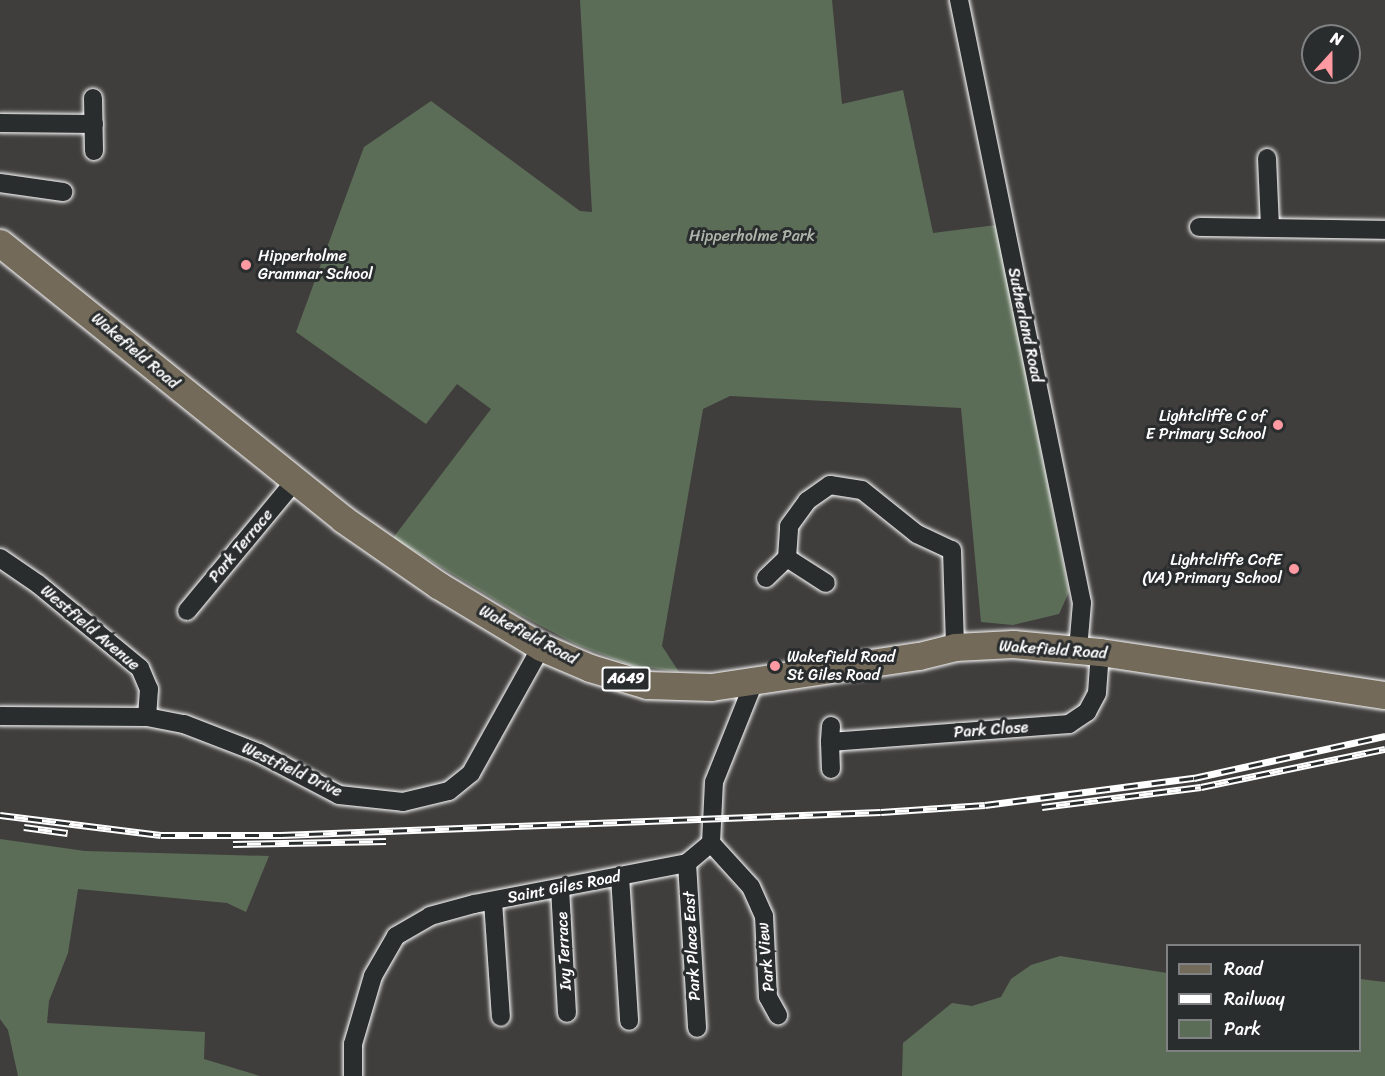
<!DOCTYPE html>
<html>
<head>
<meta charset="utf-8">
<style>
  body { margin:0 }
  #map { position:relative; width:1385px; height:1076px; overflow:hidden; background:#403e3d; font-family:Sriracha,sans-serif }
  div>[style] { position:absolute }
  .green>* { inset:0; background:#5c6d57 }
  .roads { filter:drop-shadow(0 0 2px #fff) drop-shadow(0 0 2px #fff) }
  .minor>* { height:18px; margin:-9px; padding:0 9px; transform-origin:9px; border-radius:9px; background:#2a2d2e }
  .primary>* { height:27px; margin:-13.5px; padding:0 13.5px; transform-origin:13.5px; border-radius:13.5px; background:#746a5a }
  .rail>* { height:7px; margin-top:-3.5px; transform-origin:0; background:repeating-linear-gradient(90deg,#2a2d2e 0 14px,#fff 0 28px); box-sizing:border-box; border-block:2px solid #fff }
  .dots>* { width:16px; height:16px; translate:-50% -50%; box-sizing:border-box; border:3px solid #2a2d2e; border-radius:50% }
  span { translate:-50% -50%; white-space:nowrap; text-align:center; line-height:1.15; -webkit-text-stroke:6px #2a2d2e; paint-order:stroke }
  .shield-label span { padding:2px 4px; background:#2a2d2e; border:2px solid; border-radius:4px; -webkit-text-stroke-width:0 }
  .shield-label { font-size:15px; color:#fff; font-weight:700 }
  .park-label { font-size:16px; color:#aeb6ab }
  .poi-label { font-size:16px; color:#fff }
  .left { translate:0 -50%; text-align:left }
  .right { translate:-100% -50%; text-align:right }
  .street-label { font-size:16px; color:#fff }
  .legend { position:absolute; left:1166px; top:944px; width:195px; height:108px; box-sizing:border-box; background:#2a2d2e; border:2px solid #7f8182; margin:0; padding:8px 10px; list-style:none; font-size:18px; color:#fff }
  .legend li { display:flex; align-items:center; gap:12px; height:30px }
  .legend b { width:30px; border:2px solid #7f8182 }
  .north { position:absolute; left:1301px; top:24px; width:60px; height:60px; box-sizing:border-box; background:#2a2d2e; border:2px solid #7f8182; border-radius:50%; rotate:21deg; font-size:16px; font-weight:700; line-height:24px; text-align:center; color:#fff }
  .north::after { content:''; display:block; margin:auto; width:21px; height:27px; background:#ff9aa2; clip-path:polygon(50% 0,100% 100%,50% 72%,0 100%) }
</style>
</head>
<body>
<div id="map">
  <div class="green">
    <i style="clip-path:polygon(580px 0,832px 0,842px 104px,903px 90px,933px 233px,996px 225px,1069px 592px,1059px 614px,1013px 625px,981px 622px,961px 408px,730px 396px,703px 409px,662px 646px,679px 672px,630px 665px,577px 645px,515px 612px,393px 538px,491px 409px,457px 384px,426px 424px,296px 332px,364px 147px,431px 101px,580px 211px,592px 212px)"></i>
    <i style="clip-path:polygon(0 839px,85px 851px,269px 856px,246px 912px,227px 903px,78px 889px,68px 953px,49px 1001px,47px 1023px,205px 1032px,204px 1059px,260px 1076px,18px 1076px,8px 1030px,0 1019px)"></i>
    <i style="clip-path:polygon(1060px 956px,1167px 973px,1168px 1050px,1360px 1050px,1360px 979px,1385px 982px,1385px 1076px,902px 1076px,903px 1043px,952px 1003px,972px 1006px,1001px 997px,1011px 979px,1031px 965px)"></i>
  </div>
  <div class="roads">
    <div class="minor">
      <i style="left:959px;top:0;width:615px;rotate:78.47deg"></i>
      <i style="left:1082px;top:603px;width:47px;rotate:94.9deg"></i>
      <i style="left:93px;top:98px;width:53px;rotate:88.9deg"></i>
      <i style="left:0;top:123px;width:94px;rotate:0.6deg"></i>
      <i style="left:1267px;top:158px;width:70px;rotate:87.5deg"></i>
      <i style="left:0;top:183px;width:64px;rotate:8.1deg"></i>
      <i style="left:1199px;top:227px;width:186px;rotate:0.9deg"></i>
      <i style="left:0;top:558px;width:46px;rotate:34.4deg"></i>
      <i style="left:38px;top:584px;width:132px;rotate:39.5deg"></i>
      <i style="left:140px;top:668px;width:23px;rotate:67deg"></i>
      <i style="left:149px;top:689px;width:28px;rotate:94deg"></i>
      <i style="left:787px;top:558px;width:46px;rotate:32.7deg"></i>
      <i style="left:766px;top:578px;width:29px;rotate:-44deg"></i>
      <i style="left:787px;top:558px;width:32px;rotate:-86deg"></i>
      <i style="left:789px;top:526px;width:31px;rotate:-54deg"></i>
      <i style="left:807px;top:501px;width:28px;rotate:-35deg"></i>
      <i style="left:830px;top:485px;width:32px;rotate:9deg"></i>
      <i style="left:862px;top:490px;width:70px;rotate:38.7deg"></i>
      <i style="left:917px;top:534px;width:38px;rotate:25deg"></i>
      <i style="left:952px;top:550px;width:97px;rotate:88.2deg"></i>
      <i style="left:187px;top:611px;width:168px;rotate:-50.3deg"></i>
      <i style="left:0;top:716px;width:147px;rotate:0.4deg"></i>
      <i style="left:147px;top:717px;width:38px;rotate:11deg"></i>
      <i style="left:184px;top:724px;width:80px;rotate:21.1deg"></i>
      <i style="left:259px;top:753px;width:90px;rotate:27.7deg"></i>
      <i style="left:339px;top:795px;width:64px;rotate:6.2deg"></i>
      <i style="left:403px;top:802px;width:47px;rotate:-13.4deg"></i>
      <i style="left:449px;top:791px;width:28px;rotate:-39deg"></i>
      <i style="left:471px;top:773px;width:144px;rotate:-60.9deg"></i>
      <i style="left:831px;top:726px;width:16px;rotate:94deg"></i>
      <i style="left:830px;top:742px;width:240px;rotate:-4.3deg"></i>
      <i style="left:1069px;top:724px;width:22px;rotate:-34deg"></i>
      <i style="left:1087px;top:712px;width:21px;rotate:-62deg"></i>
      <i style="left:1097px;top:693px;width:41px;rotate:-85.8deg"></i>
      <i style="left:830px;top:742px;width:27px;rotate:88deg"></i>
      <i style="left:711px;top:843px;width:59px;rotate:47.7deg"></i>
      <i style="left:751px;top:887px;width:32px;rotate:66deg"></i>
      <i style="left:764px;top:916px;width:81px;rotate:87.2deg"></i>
      <i style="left:768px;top:997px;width:21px;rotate:61deg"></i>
      <i style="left:687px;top:863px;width:165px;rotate:86.5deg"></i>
      <i style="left:620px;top:876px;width:145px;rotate:86.4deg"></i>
      <i style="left:560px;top:888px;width:125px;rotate:86.8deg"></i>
      <i style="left:493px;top:901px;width:116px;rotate:86.1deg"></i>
      <i style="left:353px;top:1076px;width:32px;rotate:-90deg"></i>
      <i style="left:353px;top:1044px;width:71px;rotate:-73.6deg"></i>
      <i style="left:373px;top:976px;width:46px;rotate:-60.1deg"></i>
      <i style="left:396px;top:936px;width:39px;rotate:-30deg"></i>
      <i style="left:430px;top:916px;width:46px;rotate:-15.3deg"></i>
      <i style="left:474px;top:904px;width:217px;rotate:-10.9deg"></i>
      <i style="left:687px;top:863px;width:31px;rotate:-40deg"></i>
      <i style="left:711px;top:843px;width:61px;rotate:-87.2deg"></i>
      <i style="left:714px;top:782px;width:108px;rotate:-68.2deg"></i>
    </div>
    <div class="primary">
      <i style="left:0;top:243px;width:440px;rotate:38.8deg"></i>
      <i style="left:343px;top:519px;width:116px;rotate:34.8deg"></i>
      <i style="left:438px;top:585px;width:120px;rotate:31deg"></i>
      <i style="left:541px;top:647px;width:53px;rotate:23.2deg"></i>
      <i style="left:590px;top:668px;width:59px;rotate:16.6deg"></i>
      <i style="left:647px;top:685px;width:64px;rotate:1.8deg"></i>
      <i style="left:711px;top:687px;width:210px;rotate:-8.5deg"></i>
      <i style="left:919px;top:656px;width:37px;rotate:-14deg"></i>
      <i style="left:955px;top:647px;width:58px;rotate:-3deg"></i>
      <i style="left:1013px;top:644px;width:87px;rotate:5.3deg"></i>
      <i style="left:1100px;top:652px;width:288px;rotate:8.6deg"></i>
    </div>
  </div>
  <div class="rail">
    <i style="left:1042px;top:807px;width:160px;rotate:-7.2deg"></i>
    <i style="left:1201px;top:787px;width:188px;rotate:-11.7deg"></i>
    <i style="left:0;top:815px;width:162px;rotate:7.1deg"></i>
    <i style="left:161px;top:835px;width:120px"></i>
    <i style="left:281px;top:835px;width:600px;rotate:-2.2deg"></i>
    <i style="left:881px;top:812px;width:104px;rotate:-3.9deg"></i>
    <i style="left:985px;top:805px;width:211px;rotate:-7.4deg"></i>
    <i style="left:1194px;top:778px;width:196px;rotate:-12.4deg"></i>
    <i style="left:24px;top:827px;width:44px;rotate:7.8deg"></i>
    <i style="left:233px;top:844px;width:153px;rotate:-1.1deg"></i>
  </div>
  <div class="dots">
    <i style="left:246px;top:265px;background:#ff9aa2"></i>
    <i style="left:1278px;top:425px;background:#ff9aa2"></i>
    <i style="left:1294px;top:569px;background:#ff9aa2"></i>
    <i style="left:775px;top:666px;background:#ff9aa2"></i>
  </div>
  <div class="shield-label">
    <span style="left:626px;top:679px">A649</span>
  </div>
  <div class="park-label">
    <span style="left:752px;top:236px">Hipperholme Park</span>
  </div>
  <div class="poi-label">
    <span class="left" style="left:258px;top:265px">Hipperholme<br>Grammar School</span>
    <span class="right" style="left:1266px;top:425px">Lightcliffe C of<br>E Primary School</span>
    <span class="right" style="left:1282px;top:569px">Lightcliffe CofE<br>(VA) Primary School</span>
    <span class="left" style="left:787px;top:666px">Wakefield Road<br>St Giles Road</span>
  </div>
  <div class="street-label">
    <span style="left:1025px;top:325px;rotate:78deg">Sutherland Road</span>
    <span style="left:135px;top:351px;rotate:40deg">Wakefield Road</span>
    <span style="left:241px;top:546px;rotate:-50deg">Park Terrace</span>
    <span style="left:90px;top:628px;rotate:40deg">Westfield Avenue</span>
    <span style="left:528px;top:635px;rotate:28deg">Wakefield Road</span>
    <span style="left:1053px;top:650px;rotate:4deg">Wakefield Road</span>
    <span style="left:991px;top:730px;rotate:-4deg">Park Close</span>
    <span style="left:292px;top:770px;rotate:25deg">Westfield Drive</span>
    <span style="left:564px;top:887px;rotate:-11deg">Saint Giles Road</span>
    <span style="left:692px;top:946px;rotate:-93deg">Park Place East</span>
    <span style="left:564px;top:951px;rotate:-93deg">Ivy Terrace</span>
    <span style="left:766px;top:957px;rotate:-95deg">Park View</span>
  </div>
  <ul class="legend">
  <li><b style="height:8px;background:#746a5a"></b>Road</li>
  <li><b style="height:8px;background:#fff"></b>Railway</li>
  <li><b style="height:16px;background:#5c6d57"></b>Park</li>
  </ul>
  <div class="north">N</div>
</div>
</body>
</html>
